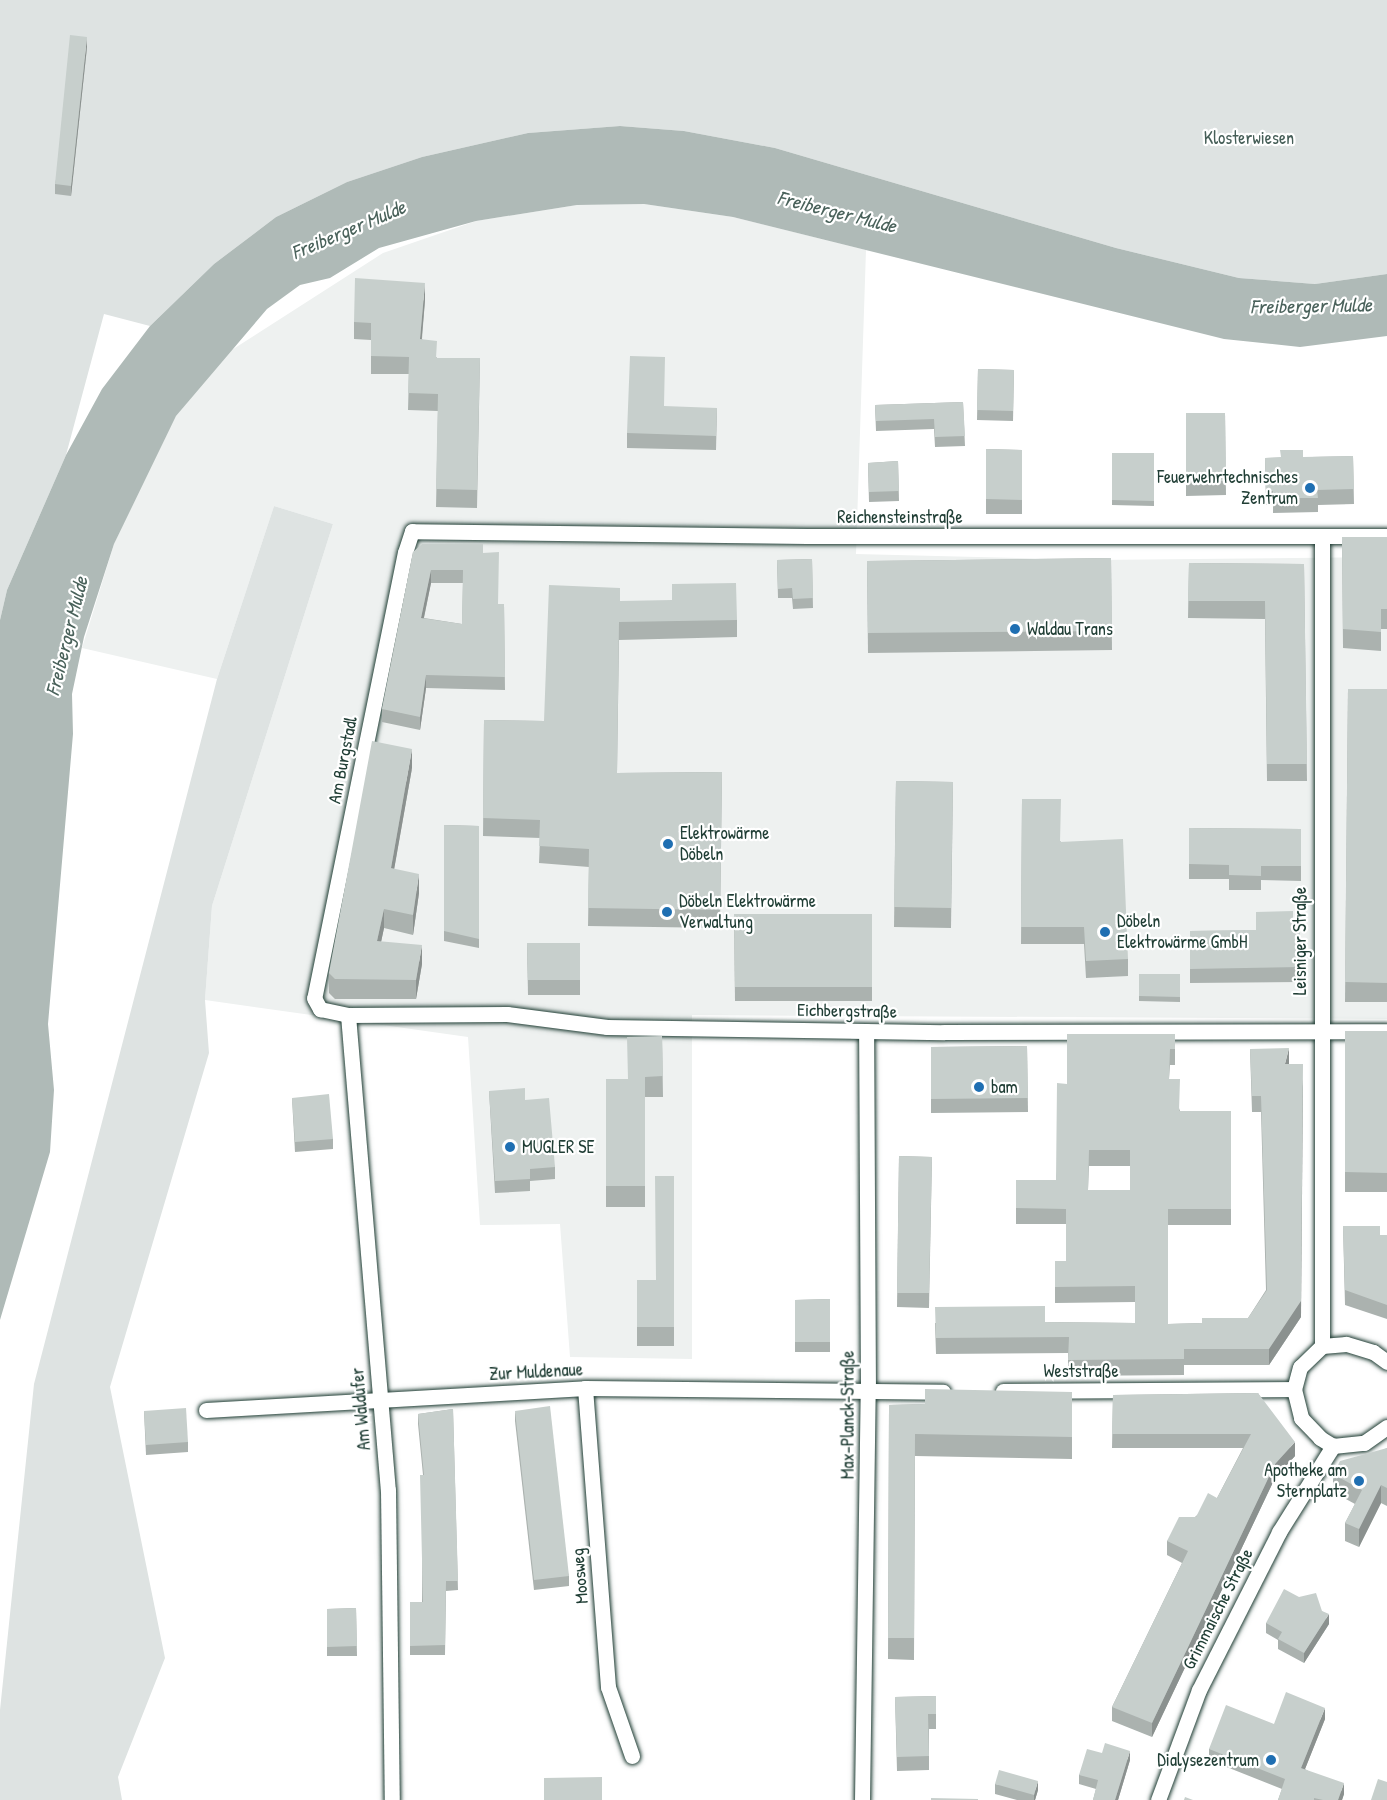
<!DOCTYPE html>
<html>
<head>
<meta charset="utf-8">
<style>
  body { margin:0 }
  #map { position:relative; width:1387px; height:1800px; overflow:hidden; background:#fff; font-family:"Patrick Hand",sans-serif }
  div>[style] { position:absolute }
  .built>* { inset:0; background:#eef1f0 }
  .green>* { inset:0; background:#dee3e2 }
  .water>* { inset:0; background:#afbab7 }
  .roads { filter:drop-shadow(0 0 2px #1f3d34) drop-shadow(0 0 2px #1f3d34) }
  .street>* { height:15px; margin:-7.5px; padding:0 7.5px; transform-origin:7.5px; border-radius:7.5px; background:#fff }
  .wall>* { inset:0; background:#abb2af }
  .shaded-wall>* { inset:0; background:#8b918f }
  .building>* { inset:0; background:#c7cfcc }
  .dots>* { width:16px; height:16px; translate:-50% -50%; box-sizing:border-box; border:3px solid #fff; border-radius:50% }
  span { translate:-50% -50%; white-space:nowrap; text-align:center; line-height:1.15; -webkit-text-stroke:4.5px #fff; paint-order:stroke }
  .park-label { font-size:18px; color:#455e57 }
  .poi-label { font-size:18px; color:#1f3d34 }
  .right { translate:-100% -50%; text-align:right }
  .left { translate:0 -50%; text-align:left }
  .street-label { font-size:18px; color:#1f3d34 }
  .water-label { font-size:20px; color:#4a625b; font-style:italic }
</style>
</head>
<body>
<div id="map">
  <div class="built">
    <i style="clip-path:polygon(644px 204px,733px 217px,866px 250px,856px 554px,1095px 560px,1387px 557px,1387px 1019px,692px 1015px,692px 1359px,570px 1357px,560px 1224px,480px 1225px,468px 1037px,205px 1000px,212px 906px,333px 524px,274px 506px,217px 679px,82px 648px,114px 544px,141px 484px,176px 416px,227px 353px,383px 253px,476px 221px,577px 205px)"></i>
  </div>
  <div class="green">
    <i style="clip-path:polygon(0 0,1387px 0,1387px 274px,1315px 284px,1239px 278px,1116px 248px,775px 148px,684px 131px,620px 126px,528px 133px,422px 157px,347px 182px,276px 217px,214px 264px,150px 326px,104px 314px,66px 455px,7px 590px,0 620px)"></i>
    <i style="clip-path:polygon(274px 506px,333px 524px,212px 906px,205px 1000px,209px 1053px,110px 1387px,165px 1658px,118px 1777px,122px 1800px,0 1800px,0 1710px,34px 1384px,217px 679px)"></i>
  </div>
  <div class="water">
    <i style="clip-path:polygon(620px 126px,684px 131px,775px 148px,1116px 248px,1239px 278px,1315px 284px,1387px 274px,1387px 336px,1300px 347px,1224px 339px,733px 217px,644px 204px,577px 205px,476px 221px,379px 248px,330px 278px,300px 285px,267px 309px,176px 416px,114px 544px,84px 637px,72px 694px,73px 734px,48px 1024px,54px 1090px,50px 1152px,0 1320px,0 620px,7px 590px,66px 455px,102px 389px,150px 326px,214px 264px,276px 217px,347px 182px,422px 157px,528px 133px)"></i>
  </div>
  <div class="roads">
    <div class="street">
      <i style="left:1387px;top:536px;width:580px;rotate:180deg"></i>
      <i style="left:807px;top:536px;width:395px;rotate:-179.3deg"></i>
      <i style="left:412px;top:531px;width:22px;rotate:108deg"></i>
      <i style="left:405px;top:552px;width:455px;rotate:101.5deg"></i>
      <i style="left:314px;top:998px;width:13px;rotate:61deg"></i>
      <i style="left:320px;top:1009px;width:29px;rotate:12deg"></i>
      <i style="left:348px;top:1015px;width:159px;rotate:-0.4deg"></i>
      <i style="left:507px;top:1014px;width:101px;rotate:7.4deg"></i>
      <i style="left:607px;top:1027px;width:337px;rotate:0.9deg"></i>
      <i style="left:944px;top:1032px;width:443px;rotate:-0.1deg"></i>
      <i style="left:348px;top:1015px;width:477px;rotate:85.2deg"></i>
      <i style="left:388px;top:1490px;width:310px;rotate:89.3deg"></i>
      <i style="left:1322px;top:1346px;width:810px;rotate:-90deg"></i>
      <i style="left:1387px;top:1362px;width:17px;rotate:-144deg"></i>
      <i style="left:1373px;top:1352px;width:28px;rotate:-163deg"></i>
      <i style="left:1346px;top:1344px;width:24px;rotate:175deg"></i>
      <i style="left:1322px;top:1346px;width:30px;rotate:136deg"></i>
      <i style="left:1300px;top:1367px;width:23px;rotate:105deg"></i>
      <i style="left:1294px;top:1389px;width:30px;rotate:76deg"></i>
      <i style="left:1301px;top:1418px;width:28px;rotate:46deg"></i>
      <i style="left:1320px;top:1438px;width:15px;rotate:32deg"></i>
      <i style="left:1333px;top:1446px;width:31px;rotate:-6deg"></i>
      <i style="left:1364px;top:1443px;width:28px;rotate:-35deg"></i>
      <i style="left:585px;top:1388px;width:300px;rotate:85.6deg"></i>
      <i style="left:608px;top:1687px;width:73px;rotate:70.8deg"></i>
      <i style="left:1003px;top:1391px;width:291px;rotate:-0.4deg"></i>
      <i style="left:206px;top:1410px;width:380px;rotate:-3.3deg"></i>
      <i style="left:585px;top:1388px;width:358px;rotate:0.6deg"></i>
      <i style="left:862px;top:1800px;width:408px;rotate:-89.2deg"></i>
      <i style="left:868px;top:1392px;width:361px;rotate:-90.3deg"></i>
      <i style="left:1158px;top:1800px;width:117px;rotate:-69.6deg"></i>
      <i style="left:1199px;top:1690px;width:177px;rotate:-63.1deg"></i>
      <i style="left:1279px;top:1532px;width:102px;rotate:-57.9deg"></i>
    </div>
  </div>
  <div class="wall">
    <i style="clip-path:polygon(87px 47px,71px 196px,55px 194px,55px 184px)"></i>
    <i style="clip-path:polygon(425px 300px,422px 339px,437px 358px,480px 358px,477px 508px,436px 507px,438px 411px,408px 410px,409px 374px,371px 374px,371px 340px,354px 339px,354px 322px)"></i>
    <i style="clip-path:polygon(978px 369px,1014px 370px,1013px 421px,977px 420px)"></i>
    <i style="clip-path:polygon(963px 402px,965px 446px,935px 447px,934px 429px,876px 431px,875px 405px)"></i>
    <i style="clip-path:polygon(717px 408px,716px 450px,627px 448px,627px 433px)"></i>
    <i style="clip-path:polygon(1186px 413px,1225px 413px,1226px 495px,1186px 496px)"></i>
    <i style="clip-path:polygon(986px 449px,1022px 450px,1022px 514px,986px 514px)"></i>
    <i style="clip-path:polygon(1112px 453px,1154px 453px,1154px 506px,1112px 505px)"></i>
    <i style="clip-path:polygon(1353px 456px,1354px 504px,1318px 505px,1318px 512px,1273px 513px,1273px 505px,1266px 505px,1265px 458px)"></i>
    <i style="clip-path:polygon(898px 461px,899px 501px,869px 502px,868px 463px)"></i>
    <i style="clip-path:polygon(1342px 537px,1387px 537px,1387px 629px,1381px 629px,1381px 651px,1343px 648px)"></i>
    <i style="clip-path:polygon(evenodd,413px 552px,483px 553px,498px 604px,504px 604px,505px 690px,426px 688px,420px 730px,382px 722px,382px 709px,413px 552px,431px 583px,463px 583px,462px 624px,424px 618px,431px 583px)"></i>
    <i style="clip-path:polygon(1111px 558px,1112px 650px,868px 653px,867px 561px)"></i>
    <i style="clip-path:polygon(812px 559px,813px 608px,793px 609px,792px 598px,778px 598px,777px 560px)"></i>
    <i style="clip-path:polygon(1189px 563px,1304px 564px,1307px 781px,1267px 781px,1265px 619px,1188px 618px)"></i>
    <i style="clip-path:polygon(620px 601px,737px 620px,737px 637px,619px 640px,617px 773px,722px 772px,720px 928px,588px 926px,589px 867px,539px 863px,540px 838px,483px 836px,484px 720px,544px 721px)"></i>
    <i style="clip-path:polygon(1348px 689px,1387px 689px,1387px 1002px,1345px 1002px)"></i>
    <i style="clip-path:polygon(412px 768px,394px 869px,419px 893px,413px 935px,384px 928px,381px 942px,422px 964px,416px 999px,335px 999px,329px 993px,329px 973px)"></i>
    <i style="clip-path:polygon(896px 781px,953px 782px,951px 928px,894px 927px)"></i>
    <i style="clip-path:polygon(1022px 799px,1061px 842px,1128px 959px,1128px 976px,1086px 978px,1084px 944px,1021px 944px)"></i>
    <i style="clip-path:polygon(444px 825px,479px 826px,479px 948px,444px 941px)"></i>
    <i style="clip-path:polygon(1189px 828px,1301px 829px,1301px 881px,1261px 880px,1261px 890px,1229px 890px,1229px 879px,1189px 879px)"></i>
    <i style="clip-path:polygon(734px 914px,872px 914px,872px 1001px,735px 1001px)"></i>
    <i style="clip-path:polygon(1300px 930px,1300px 982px,1190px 983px,1190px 931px)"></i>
    <i style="clip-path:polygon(527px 943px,580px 943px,580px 995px,528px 995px)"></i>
    <i style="clip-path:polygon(1139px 974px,1180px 974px,1180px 1002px,1139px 1001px)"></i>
    <i style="clip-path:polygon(1345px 1031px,1387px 1031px,1387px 1192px,1345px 1192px)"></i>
    <i style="clip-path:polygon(evenodd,1175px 1034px,1175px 1065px,1170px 1065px,1169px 1079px,1180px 1111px,1231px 1111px,1231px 1225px,1168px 1225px,1168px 1324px,1202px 1323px,1248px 1318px,1266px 1290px,1261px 1112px,1252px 1112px,1250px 1049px,1289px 1064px,1301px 1317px,1269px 1365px,1184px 1365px,1184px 1375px,1068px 1376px,1068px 1353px,936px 1354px,935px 1323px,1045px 1322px,1135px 1323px,1135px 1302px,1055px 1303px,1055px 1261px,1066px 1261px,1066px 1224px,1016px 1224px,1016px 1180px,1056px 1180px,1067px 1084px,1175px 1034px,1089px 1166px,1130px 1166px,1130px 1190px,1088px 1190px,1089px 1166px)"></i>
    <i style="clip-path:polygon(662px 1036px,663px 1097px,645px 1097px,645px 1207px,606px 1207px,606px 1079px,628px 1079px)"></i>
    <i style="clip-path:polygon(1027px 1046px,1028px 1112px,931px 1113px,931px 1047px)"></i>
    <i style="clip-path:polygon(489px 1091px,525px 1100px,555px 1167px,555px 1179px,530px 1181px,530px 1191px,495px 1193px)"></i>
    <i style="clip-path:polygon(292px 1098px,333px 1139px,333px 1149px,295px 1152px)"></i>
    <i style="clip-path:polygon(899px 1156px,932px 1157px,929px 1308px,897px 1307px)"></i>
    <i style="clip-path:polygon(674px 1176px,674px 1346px,637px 1346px,637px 1280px,656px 1280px)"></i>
    <i style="clip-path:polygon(1343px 1226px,1380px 1235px,1387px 1235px,1387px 1319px,1345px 1305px)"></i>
    <i style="clip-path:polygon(830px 1299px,830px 1352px,795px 1352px,795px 1300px)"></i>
    <i style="clip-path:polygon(1072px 1392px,1072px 1459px,915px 1456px,914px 1660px,888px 1659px,889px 1405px,925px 1404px)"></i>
    <i style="clip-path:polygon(1258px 1393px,1295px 1456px,1275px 1478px,1152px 1737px,1112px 1721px,1112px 1707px,1182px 1563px,1167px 1555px,1167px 1541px,1217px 1498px,1243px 1448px,1112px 1448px,1113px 1395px)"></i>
    <i style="clip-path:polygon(453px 1409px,458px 1590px,446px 1591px,445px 1655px,410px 1655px,410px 1602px,422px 1602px,423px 1475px,418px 1424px,418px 1414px)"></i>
    <i style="clip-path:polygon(144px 1411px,188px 1442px,188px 1452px,146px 1455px)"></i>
    <i style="clip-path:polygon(515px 1411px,569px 1576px,569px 1586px,534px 1590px,515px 1421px)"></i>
    <i style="clip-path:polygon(1387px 1448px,1387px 1506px,1381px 1503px,1359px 1547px,1345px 1541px,1345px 1523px,1355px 1504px,1333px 1492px,1333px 1474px)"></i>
    <i style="clip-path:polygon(356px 1608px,357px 1656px,327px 1656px,327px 1609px)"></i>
    <i style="clip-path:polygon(1322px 1611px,1329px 1624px,1304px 1663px,1278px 1649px,1278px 1640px,1266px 1633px,1266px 1623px)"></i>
    <i style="clip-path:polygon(936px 1696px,936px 1729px,929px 1729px,929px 1770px,897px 1771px,895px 1697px)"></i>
    <i style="clip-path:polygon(1325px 1719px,1305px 1769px,1344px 1794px,1342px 1800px,1278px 1800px,1282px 1789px,1209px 1760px,1209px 1749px,1274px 1724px)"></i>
    <i style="clip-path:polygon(1102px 1753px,1130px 1760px,1118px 1800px,1093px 1800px,1096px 1789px,1079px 1784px,1079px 1775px)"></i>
    <i style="clip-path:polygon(995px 1784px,1038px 1790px,1035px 1800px,1017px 1800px,995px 1794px)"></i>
  </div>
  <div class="shaded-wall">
    <i style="clip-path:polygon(87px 37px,87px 47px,71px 196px,71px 186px)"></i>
    <i style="clip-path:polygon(425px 283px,425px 300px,420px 357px,420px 339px)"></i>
    <i style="clip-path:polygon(431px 570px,431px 583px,421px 631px,421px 618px)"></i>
    <i style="clip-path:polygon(426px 675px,426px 688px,420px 730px,420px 717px)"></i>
    <i style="clip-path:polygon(412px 749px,412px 768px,391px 887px,391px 868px)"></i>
    <i style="clip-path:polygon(419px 874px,419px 893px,413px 935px,413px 915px)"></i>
    <i style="clip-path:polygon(384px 909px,384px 928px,377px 961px,377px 941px)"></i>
    <i style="clip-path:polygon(422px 945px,422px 964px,416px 999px,416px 980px)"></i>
    <i style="clip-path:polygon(1289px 1048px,1289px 1064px,1285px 1064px)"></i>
    <i style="clip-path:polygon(1303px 1079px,1301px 1317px,1269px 1365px,1269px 1349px)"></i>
    <i style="clip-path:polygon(1295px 1442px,1295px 1456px,1275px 1478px,1152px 1737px,1152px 1723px,1275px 1464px)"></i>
    <i style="clip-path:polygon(1381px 1485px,1381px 1503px,1359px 1547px,1359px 1529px)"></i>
    <i style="clip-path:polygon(1329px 1614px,1329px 1624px,1304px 1663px,1304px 1653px)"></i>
    <i style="clip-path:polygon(1325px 1708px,1325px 1719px,1301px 1779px,1301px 1768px)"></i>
    <i style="clip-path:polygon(1130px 1751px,1130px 1760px,1118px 1800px,1115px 1800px)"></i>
    <i style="clip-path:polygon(1038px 1781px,1038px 1790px,1035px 1800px,1034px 1800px,1034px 1795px)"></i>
    <i style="clip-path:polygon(1344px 1783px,1344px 1794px,1342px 1800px,1338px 1800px)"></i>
  </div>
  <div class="building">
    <i style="clip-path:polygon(70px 35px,87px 37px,71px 186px,55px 184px)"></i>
    <i style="clip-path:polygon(355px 278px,425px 283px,420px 339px,437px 341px,436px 358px,480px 358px,477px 490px,436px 489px,438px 394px,408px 393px,409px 357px,371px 356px,371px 323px,354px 322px)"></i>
    <i style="clip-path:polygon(630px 356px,665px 357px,664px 406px,717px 408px,716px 436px,627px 433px)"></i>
    <i style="clip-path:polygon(978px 369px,1014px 370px,1013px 411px,977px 410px)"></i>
    <i style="clip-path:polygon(963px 402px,965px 436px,935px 437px,934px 419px,876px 421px,875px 405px)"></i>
    <i style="clip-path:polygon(1186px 413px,1225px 413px,1226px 481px,1186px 481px)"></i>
    <i style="clip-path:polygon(986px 449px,1022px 450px,1022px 500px,986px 499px)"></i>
    <i style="clip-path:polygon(1280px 450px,1303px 450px,1303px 457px,1353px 456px,1354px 489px,1317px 490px,1318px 498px,1273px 498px,1273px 491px,1266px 491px,1265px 458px,1281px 457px)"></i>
    <i style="clip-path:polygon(1112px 453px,1154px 453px,1154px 501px,1112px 500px)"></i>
    <i style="clip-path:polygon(898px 461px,899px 491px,869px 492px,868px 463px)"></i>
    <i style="clip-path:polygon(1342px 537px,1387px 537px,1387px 609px,1381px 609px,1381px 632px,1343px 629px)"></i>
    <i style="clip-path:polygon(evenodd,422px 544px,483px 544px,483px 553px,499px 552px,498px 604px,504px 604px,505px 677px,426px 675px,420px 717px,382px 709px,413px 552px,422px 544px,431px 570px,463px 570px,462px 624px,421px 618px,431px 570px)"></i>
    <i style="clip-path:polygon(1111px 558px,1112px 631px,868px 633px,867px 561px)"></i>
    <i style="clip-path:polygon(812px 559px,813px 598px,793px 599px,792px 588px,778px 589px,777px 560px)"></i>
    <i style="clip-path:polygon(1189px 563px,1304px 564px,1307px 764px,1267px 764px,1265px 601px,1188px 601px)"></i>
    <i style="clip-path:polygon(736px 583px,737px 620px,619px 622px,617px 773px,722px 772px,720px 910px,588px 908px,589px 849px,539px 846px,540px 820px,483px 818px,484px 720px,544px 721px,549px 585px,620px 588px,620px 601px,672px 600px,672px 584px)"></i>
    <i style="clip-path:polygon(1348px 689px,1387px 689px,1387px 983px,1345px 982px)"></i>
    <i style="clip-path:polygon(372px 741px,412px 749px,391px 868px,419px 874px,413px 915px,384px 909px,377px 941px,422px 945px,416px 980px,335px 979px,329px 973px)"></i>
    <i style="clip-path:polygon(896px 781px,953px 782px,951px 908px,894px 907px)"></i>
    <i style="clip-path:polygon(1022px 799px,1061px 799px,1060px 842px,1123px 839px,1128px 959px,1086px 961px,1084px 927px,1021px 927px)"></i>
    <i style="clip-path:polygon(444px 825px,479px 826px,479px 939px,444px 931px)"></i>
    <i style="clip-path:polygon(1189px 828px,1301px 829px,1301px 866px,1261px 866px,1261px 876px,1229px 875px,1229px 865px,1189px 864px)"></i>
    <i style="clip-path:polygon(1293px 911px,1293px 930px,1300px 930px,1300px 967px,1190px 969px,1190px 931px,1256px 930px,1256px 912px)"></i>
    <i style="clip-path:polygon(734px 914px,872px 914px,872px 987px,735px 987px)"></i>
    <i style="clip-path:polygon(527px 943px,580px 943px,580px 980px,528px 980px)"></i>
    <i style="clip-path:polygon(1139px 974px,1180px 974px,1180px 997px,1139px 996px)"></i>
    <i style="clip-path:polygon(1345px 1031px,1387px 1031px,1387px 1173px,1345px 1172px)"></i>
    <i style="clip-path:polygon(evenodd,1067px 1034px,1175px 1034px,1175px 1049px,1170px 1049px,1169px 1079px,1180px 1079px,1179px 1111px,1231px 1111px,1231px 1209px,1168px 1209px,1168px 1324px,1202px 1323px,1202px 1318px,1248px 1318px,1267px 1290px,1261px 1096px,1252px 1096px,1250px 1049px,1289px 1048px,1285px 1064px,1303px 1064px,1301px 1301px,1269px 1349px,1184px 1349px,1184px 1359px,1068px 1360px,1069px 1337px,936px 1338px,935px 1307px,1045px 1306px,1045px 1322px,1135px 1323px,1135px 1286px,1055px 1287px,1055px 1261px,1066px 1261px,1066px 1209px,1016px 1208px,1016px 1180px,1056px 1180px,1057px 1083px,1067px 1084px,1067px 1034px,1089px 1150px,1130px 1150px,1130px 1190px,1088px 1190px,1089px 1150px)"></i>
    <i style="clip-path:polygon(662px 1036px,663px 1076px,645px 1077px,645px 1186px,606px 1186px,606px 1079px,628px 1079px,627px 1037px)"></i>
    <i style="clip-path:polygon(1027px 1046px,1028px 1098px,931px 1099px,931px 1047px)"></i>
    <i style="clip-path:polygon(525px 1088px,525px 1100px,549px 1098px,555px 1167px,530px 1169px,530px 1179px,495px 1181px,489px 1091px)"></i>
    <i style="clip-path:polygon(329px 1094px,333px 1139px,295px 1142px,292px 1098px)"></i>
    <i style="clip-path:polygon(899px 1156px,932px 1157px,929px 1293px,897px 1293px)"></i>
    <i style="clip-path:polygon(655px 1176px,674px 1176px,674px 1327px,637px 1327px,637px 1280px,656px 1280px)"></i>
    <i style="clip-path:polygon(1343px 1226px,1380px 1226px,1380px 1235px,1387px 1235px,1387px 1305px,1345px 1290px)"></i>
    <i style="clip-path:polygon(830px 1299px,830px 1342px,795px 1342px,795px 1300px)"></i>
    <i style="clip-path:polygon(925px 1389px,1072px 1392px,1072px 1437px,915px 1434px,914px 1638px,888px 1638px,889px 1405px,925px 1404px)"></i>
    <i style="clip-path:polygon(1258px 1393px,1295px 1442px,1275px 1464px,1152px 1723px,1112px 1707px,1188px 1551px,1167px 1541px,1179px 1517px,1196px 1517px,1208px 1493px,1217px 1498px,1251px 1434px,1112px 1434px,1113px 1395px)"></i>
    <i style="clip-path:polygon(550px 1406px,569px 1576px,534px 1580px,515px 1411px)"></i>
    <i style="clip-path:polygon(186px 1408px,188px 1442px,146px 1445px,144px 1411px)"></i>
    <i style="clip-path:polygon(453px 1409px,458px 1581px,446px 1581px,445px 1645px,410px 1646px,410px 1602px,423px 1602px,420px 1475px,424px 1475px,418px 1414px)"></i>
    <i style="clip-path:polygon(1387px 1448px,1387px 1488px,1381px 1485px,1359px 1529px,1345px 1523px,1362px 1490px,1333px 1474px,1340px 1461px)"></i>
    <i style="clip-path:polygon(1284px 1589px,1299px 1597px,1316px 1593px,1322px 1611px,1329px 1614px,1304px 1653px,1278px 1639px,1282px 1632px,1266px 1623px)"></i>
    <i style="clip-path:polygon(356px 1608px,357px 1646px,327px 1647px,327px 1609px)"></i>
    <i style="clip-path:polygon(1286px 1692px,1325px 1708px,1301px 1768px,1344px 1783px,1338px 1800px,1323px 1800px,1314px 1798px,1314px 1800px,1278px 1800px,1285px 1779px,1209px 1749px,1226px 1705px,1274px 1724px)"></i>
    <i style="clip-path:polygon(936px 1696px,936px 1714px,928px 1714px,929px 1756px,897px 1757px,895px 1697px)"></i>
    <i style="clip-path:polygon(1105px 1743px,1130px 1751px,1115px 1800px,1093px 1800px,1098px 1780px,1079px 1775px,1087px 1749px,1102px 1753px)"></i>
    <i style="clip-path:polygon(999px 1770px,1038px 1781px,1034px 1795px,995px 1784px)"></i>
    <i style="clip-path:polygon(602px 1777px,602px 1800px,544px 1800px,544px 1778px)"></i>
    <i style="clip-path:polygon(1378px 1779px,1387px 1782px,1387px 1800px,1371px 1800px)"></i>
    <i style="clip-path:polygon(1185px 1797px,1193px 1800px,1184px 1800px)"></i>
    <i style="clip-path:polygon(931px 1798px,978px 1799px,978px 1800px,931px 1800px)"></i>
  </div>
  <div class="dots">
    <i style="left:1310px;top:488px;background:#1f6fb2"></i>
    <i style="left:1015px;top:629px;background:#1f6fb2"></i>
    <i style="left:668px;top:844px;background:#1f6fb2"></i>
    <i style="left:667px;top:912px;background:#1f6fb2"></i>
    <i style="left:1105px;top:932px;background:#1f6fb2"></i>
    <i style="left:979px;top:1087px;background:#1f6fb2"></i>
    <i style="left:510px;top:1147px;background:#1f6fb2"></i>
    <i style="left:1359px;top:1481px;background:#1f6fb2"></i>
    <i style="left:1271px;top:1760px;background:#1f6fb2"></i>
  </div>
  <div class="park-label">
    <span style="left:1249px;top:138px">Klosterwiesen</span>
  </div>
  <div class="poi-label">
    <span class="right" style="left:1298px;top:488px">Feuerwehrtechnisches<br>Zentrum</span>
    <span class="left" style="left:1027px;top:629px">Waldau Trans</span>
    <span class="left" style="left:680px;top:844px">Elektrowärme<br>Döbeln</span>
    <span class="left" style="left:679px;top:912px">Döbeln Elektrowärme<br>Verwaltung</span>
    <span class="left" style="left:1117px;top:932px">Döbeln<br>Elektrowärme GmbH</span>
    <span class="left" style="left:991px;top:1087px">bam</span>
    <span class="left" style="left:522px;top:1147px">MUGLER SE</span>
    <span class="right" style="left:1347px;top:1481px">Apotheke am<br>Sternplatz</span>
    <span class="right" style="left:1259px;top:1760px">Dialysezentrum</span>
  </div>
  <div class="street-label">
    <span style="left:900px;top:517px">Reichensteinstraße</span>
    <span style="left:343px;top:760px;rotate:-79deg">Am Burgstadl</span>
    <span style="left:1300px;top:941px;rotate:-90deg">Leisniger Straße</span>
    <span style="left:847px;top:1011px;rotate:1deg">Eichbergstraße</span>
    <span style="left:1081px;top:1371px">Weststraße</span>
    <span style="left:536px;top:1372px;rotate:-3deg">Zur Muldenaue</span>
    <span style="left:361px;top:1409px;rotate:-95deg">Am Waldufer</span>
    <span style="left:848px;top:1415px;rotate:-90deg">Max-Planck-Straße</span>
    <span style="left:580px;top:1576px;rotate:-95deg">Moosweg</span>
    <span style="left:1218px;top:1609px;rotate:-63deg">Grimmaische Straße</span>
  </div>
  <div class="water-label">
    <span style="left:837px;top:211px;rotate:14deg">Freiberger Mulde</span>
    <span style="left:348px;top:229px;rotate:-23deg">Freiberger Mulde</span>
    <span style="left:1311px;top:305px;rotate:-1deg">Freiberger Mulde</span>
    <span style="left:66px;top:636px;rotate:-76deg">Freiberger Mulde</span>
  </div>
</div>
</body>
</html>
